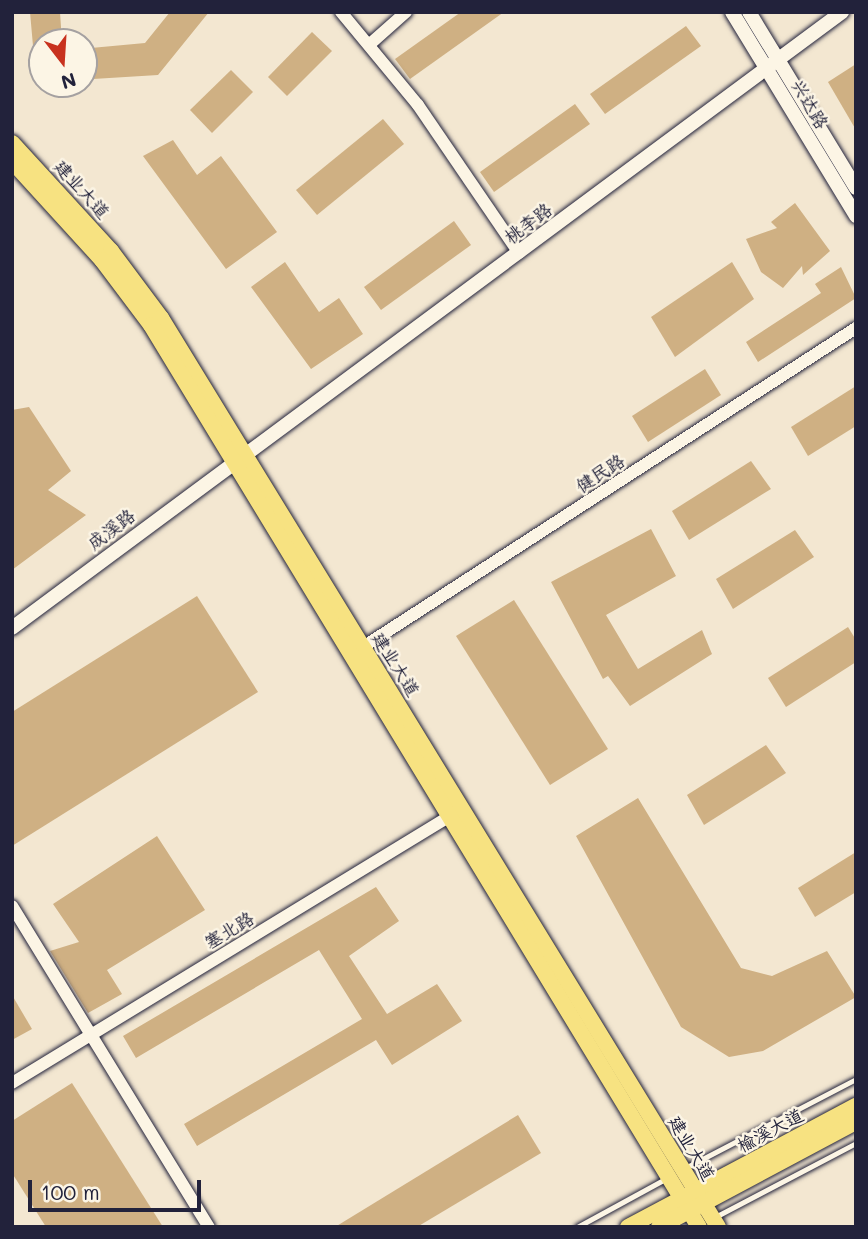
<!DOCTYPE html>
<html>
<head>
<meta charset="utf-8">
<style>
  body { margin:0 }
  #map { position:relative; width:868px; height:1239px; overflow:hidden; background:#f3e7d1; font-family:Mali,"LXGW WenKai TC",sans-serif }
  div>[style] { position:absolute }
  .building>* { inset:0; background:#cfb083 }
  .roads { filter:drop-shadow(0 0 2px #22223b) drop-shadow(0 0 2px #22223b) }
  .service>* { height:5px; margin:-2.5px; padding:0 2.5px; transform-origin:2.5px; border-radius:2.5px; background:#fcf5e5 }
  .tertiary>* { height:12px; margin:-6px; padding:0 6px; transform-origin:6px; border-radius:6px; background:#fcf5e5 }
  .secondary>* { height:14px; margin:-7px; padding:0 7px; transform-origin:7px; border-radius:7px; background:#fcf5e5 }
  .primary>* { height:16px; margin:-8px; padding:0 8px; transform-origin:8px; border-radius:8px; background:#f7e281 }
  span { translate:-50% -50%; white-space:nowrap; text-align:center; line-height:1.15; -webkit-text-stroke:5px #fcf5e5; paint-order:stroke }
  .street-label { font-size:18px; color:#22223b }
  .frame { position:absolute; inset:0; border:14px solid #22223b; pointer-events:none }
  .north { position:absolute; left:28px; top:28px; width:70px; height:70px; box-sizing:border-box; background:#fcf5e5; border:2px solid #a5a1a1; border-radius:50%; rotate:163deg; font-size:19px; font-weight:700; line-height:28px; text-align:center; color:#22223b }
  .north::after { content:''; display:block; margin:auto; width:24px; height:32px; background:#c8321e; clip-path:polygon(50% 0,100% 100%,50% 72%,0 100%) }
  .scale { position:absolute; left:28px; top:1180px; width:173px; height:32px; box-sizing:border-box; border:4px solid #22223b; border-top:0; padding-left:9px; font-size:21px; line-height:24px; white-space:nowrap; color:#22223b; -webkit-text-stroke:5px #fcf5e5; paint-order:stroke }
</style>
</head>
<body>
<div id="map">
  <div class="building">
    <i style="clip-path:polygon(30px 12px,60px 12px,62px 42px,42px 42px,42px 53px,33px 46px)"></i>
    <i style="clip-path:polygon(170px 12px,209px 12px,158px 75px,93px 79px,91px 48px,145px 43px)"></i>
    <i style="clip-path:polygon(461px 12px,504px 12px,410px 79px,395px 59px)"></i>
    <i style="clip-path:polygon(686px 26px,701px 46px,605px 114px,590px 94px)"></i>
    <i style="clip-path:polygon(312px 32px,332px 51px,287px 96px,268px 77px)"></i>
    <i style="clip-path:polygon(856px 64px,856px 130px,828px 82px)"></i>
    <i style="clip-path:polygon(231px 70px,253px 92px,212px 133px,190px 110px)"></i>
    <i style="clip-path:polygon(575px 104px,590px 124px,494px 192px,480px 172px)"></i>
    <i style="clip-path:polygon(383px 119px,404px 144px,317px 215px,296px 190px)"></i>
    <i style="clip-path:polygon(173px 140px,197px 175px,221px 156px,277px 232px,226px 269px,143px 156px)"></i>
    <i style="clip-path:polygon(795px 203px,830px 251px,803px 275px,802px 266px,783px 288px,761px 272px,746px 239px,777px 228px,771px 222px)"></i>
    <i style="clip-path:polygon(454px 221px,471px 245px,381px 310px,364px 287px)"></i>
    <i style="clip-path:polygon(285px 262px,319px 312px,339px 298px,363px 334px,311px 369px,251px 287px)"></i>
    <i style="clip-path:polygon(732px 262px,754px 299px,675px 357px,651px 317px)"></i>
    <i style="clip-path:polygon(841px 267px,856px 298px,758px 362px,746px 342px,821px 293px,815px 284px)"></i>
    <i style="clip-path:polygon(705px 369px,721px 395px,648px 442px,632px 416px)"></i>
    <i style="clip-path:polygon(856px 386px,856px 426px,808px 456px,791px 427px)"></i>
    <i style="clip-path:polygon(29px 407px,71px 471px,48px 490px,86px 515px,12px 570px,12px 410px)"></i>
    <i style="clip-path:polygon(751px 461px,771px 489px,689px 540px,672px 511px)"></i>
    <i style="clip-path:polygon(651px 529px,676px 576px,606px 615px,638px 669px,702px 630px,712px 654px,630px 706px,608px 676px,603px 679px,551px 582px)"></i>
    <i style="clip-path:polygon(795px 530px,814px 557px,733px 609px,716px 579px)"></i>
    <i style="clip-path:polygon(197px 596px,258px 692px,12px 846px,12px 712px)"></i>
    <i style="clip-path:polygon(514px 600px,608px 749px,550px 785px,456px 636px)"></i>
    <i style="clip-path:polygon(848px 627px,856px 640px,856px 662px,786px 707px,768px 678px)"></i>
    <i style="clip-path:polygon(766px 745px,786px 773px,704px 825px,687px 795px)"></i>
    <i style="clip-path:polygon(638px 798px,741px 968px,772px 976px,827px 951px,856px 997px,763px 1051px,729px 1057px,681px 1027px,576px 836px)"></i>
    <i style="clip-path:polygon(157px 836px,205px 910px,107px 970px,122px 994px,88px 1013px,50px 951px,79px 942px,53px 904px)"></i>
    <i style="clip-path:polygon(856px 852px,856px 892px,815px 917px,798px 888px)"></i>
    <i style="clip-path:polygon(376px 887px,399px 921px,349px 956px,387px 1014px,437px 984px,462px 1021px,392px 1065px,376px 1040px,197px 1146px,184px 1124px,362px 1019px,319px 950px,136px 1058px,123px 1036px)"></i>
    <i style="clip-path:polygon(12px 995px,32px 1029px,12px 1040px)"></i>
    <i style="clip-path:polygon(72px 1083px,163px 1227px,46px 1227px,12px 1173px,12px 1121px)"></i>
    <i style="clip-path:polygon(518px 1115px,541px 1153px,417px 1227px,335px 1227px)"></i>
  </div>
  <div class="roads">
    <div class="service">
      <i style="left:685px;top:1168px;width:193px;rotate:-27.5deg"></i>
      <i style="left:715px;top:1217px;width:159px;rotate:-27.7deg"></i>
      <i style="left:577px;top:1227px;width:102px;rotate:-28.6deg"></i>
    </div>
    <div class="tertiary">
      <i style="left:341px;top:12px;width:121px;rotate:50.4deg"></i>
      <i style="left:418px;top:105px;width:179px;rotate:55.7deg"></i>
      <i style="left:370px;top:44px;width:48px;rotate:-41.6deg"></i>
      <i style="left:363px;top:647px;width:587px;rotate:-32.91deg"></i>
      <i style="left:12px;top:906px;width:377px;rotate:58.5deg"></i>
      <i style="left:12px;top:1083px;width:519px;rotate:-31.36deg"></i>
    </div>
    <div class="secondary">
      <i style="left:732px;top:12px;width:239px;rotate:58.7deg"></i>
      <i style="left:749px;top:12px;width:206px;rotate:58.7deg"></i>
      <i style="left:12px;top:628px;width:1034px;rotate:-36.58deg"></i>
    </div>
    <div class="primary">
      <i style="left:12px;top:143px;width:147px;rotate:47.5deg"></i>
      <i style="left:111px;top:251px;width:84px;rotate:53.3deg"></i>
      <i style="left:161px;top:318px;width:1066px;rotate:58.5deg"></i>
      <i style="left:12px;top:161px;width:134px;rotate:47.7deg"></i>
      <i style="left:102px;top:260px;width:81px;rotate:53deg"></i>
      <i style="left:151px;top:325px;width:1055px;rotate:58.72deg"></i>
      <i style="left:628px;top:1227px;width:258px;rotate:-28deg"></i>
      <i style="left:659px;top:1227px;width:223px;rotate:-28.1deg"></i>
    </div>
  </div>
  <div class="street-label">
    <span style="left:810px;top:104px;rotate:59deg">兴达路</span>
    <span style="left:82px;top:189px;rotate:48deg">建业大道</span>
    <span style="left:528px;top:223px;rotate:-37deg">桃李路</span>
    <span style="left:600px;top:473px;rotate:-33deg">健民路</span>
    <span style="left:111px;top:529px;rotate:-37deg">成溪路</span>
    <span style="left:396px;top:664px;rotate:58deg">建业大道</span>
    <span style="left:229px;top:930px;rotate:-31deg">塞北路</span>
    <span style="left:770px;top:1130px;rotate:-28deg">榆溪大道</span>
    <span style="left:692px;top:1148px;rotate:59deg">建业大道</span>
  </div>
  <div class="frame"></div>
  <div class="north">N</div>
  <div class="scale">100 m</div>
</div>
</body>
</html>
